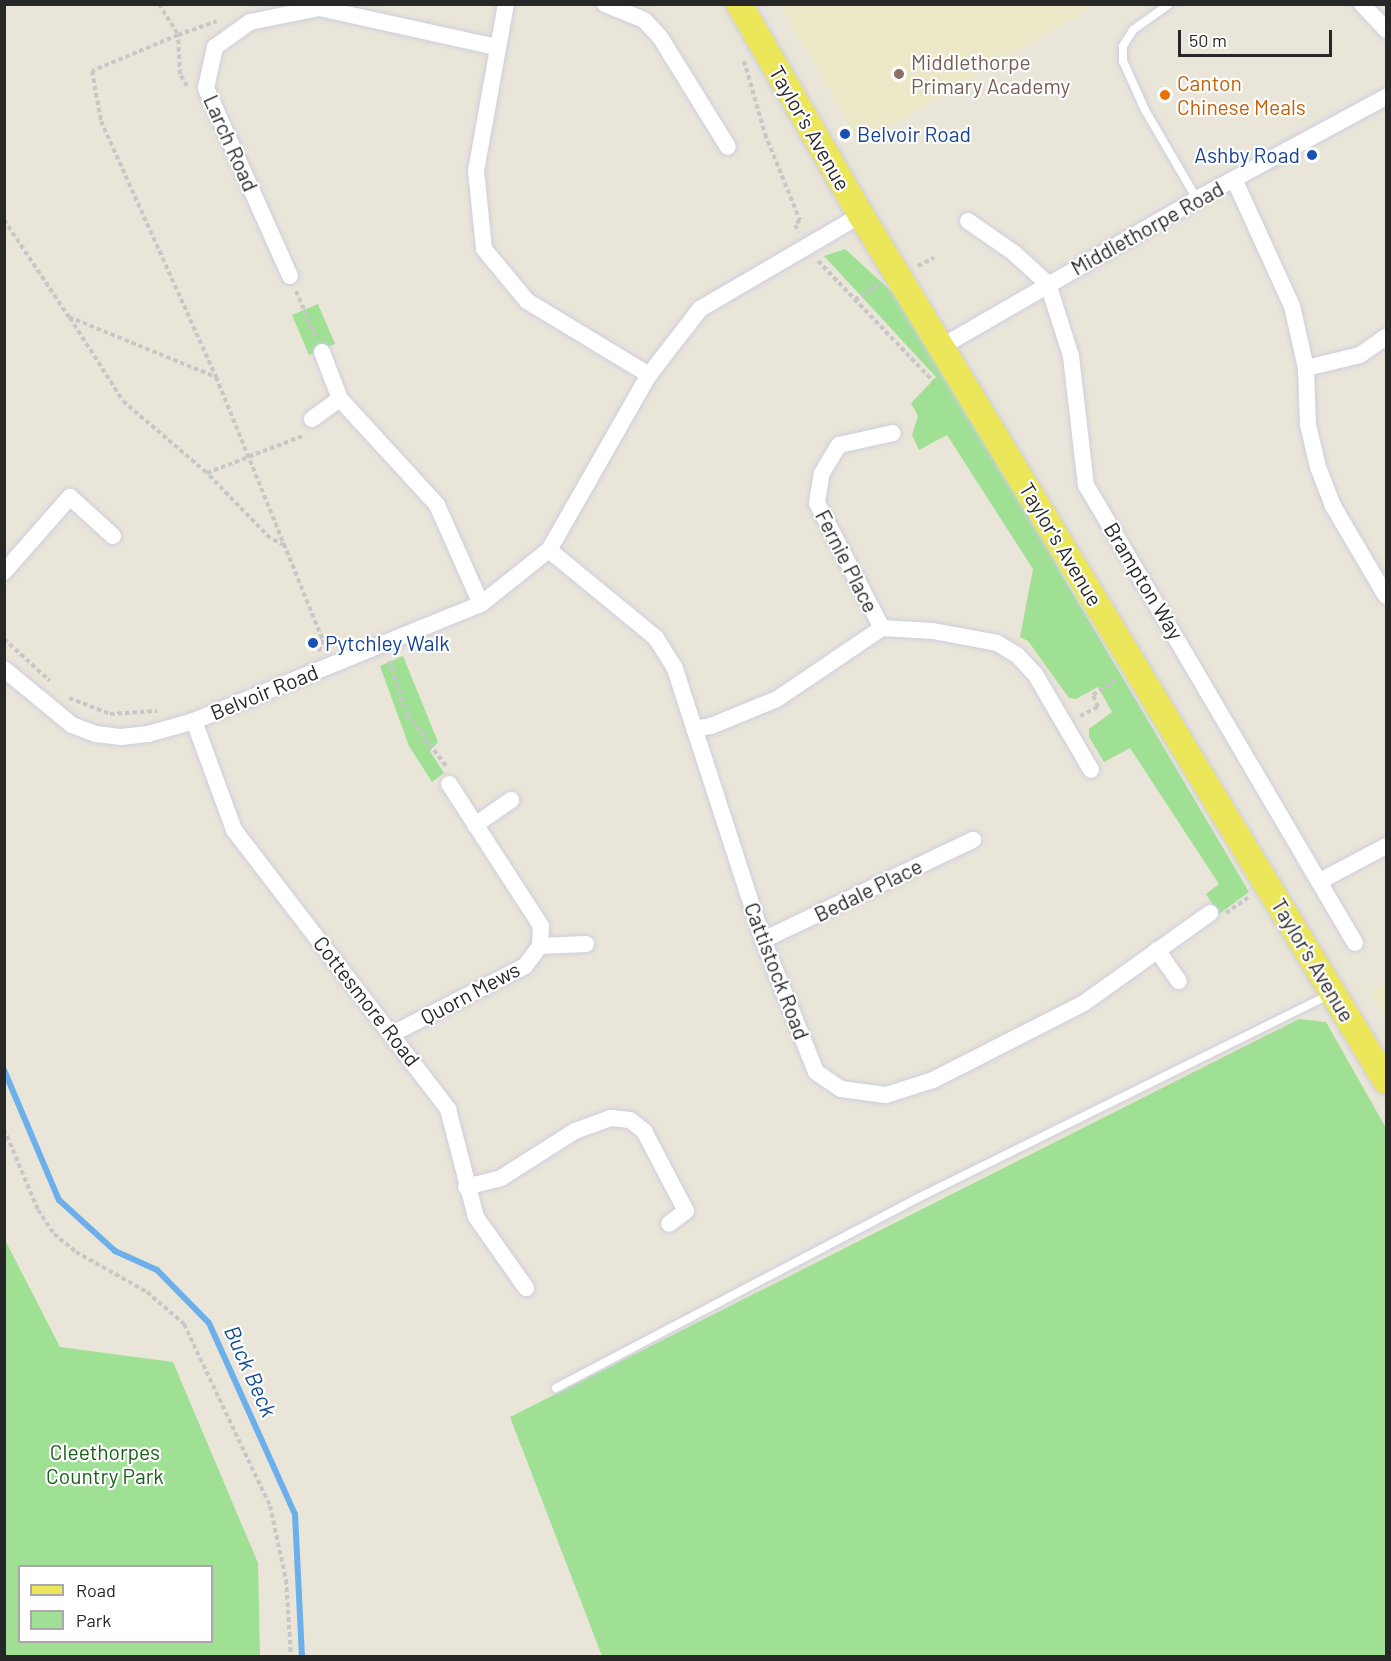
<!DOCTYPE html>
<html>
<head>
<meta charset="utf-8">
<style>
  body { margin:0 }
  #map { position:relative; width:1391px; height:1661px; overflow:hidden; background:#e9e5d8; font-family:Barlow,sans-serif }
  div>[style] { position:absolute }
  .education>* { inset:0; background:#ebe7c7 }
  .green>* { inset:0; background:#a0e095 }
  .stream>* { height:6px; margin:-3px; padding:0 3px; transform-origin:3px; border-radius:3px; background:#6cb0eb }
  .path>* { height:4px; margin-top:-2px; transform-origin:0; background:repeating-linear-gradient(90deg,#c7c7c7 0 4.5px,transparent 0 7.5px) }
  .roads { filter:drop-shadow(0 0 2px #cecde0) drop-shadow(0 0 2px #cecde0) }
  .service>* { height:8px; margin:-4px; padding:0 4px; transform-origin:4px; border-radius:4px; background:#fff }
  .minor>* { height:16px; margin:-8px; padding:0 8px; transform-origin:8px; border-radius:8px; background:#fff }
  .primary>* { height:26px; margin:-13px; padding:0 13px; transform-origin:13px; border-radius:13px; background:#ece75a }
  .dots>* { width:16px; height:16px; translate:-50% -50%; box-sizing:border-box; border:3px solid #fff; border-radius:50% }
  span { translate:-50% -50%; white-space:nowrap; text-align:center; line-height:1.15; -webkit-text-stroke:4.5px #fff; paint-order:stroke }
  .education-label { font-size:21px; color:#785e54 }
  .left { translate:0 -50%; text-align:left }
  .food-label { font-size:21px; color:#c56008 }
  .street-label { font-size:21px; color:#272727 }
  .transit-label { font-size:21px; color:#164399 }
  .right { translate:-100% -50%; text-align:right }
  .park-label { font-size:21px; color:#1b601a }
  .water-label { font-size:22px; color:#104c91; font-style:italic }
  .frame { position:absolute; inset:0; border:6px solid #272727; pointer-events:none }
  .legend { position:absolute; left:18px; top:1565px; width:195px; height:78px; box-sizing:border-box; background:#fff; border:2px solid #a9a9a9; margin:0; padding:8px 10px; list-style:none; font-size:18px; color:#272727 }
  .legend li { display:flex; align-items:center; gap:12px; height:30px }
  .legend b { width:30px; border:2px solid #a9a9a9 }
  .scale { position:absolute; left:1178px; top:30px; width:154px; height:27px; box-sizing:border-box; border:3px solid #272727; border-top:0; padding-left:8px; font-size:18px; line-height:21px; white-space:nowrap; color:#272727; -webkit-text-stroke:4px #fff; paint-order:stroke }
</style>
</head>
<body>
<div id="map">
  <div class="education">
    <i style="clip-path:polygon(780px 5px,1095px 5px,861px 144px)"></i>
    <i style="clip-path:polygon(1386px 982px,1386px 1017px,1371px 991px)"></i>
  </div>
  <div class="green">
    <i style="clip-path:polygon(845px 249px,900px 299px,958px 385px,1061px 573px,1249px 892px,1219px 914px,1206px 894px,1219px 884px,1130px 748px,1104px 762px,1089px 737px,1089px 729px,1112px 712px,1098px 687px,1076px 699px,1069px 698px,1028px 641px,1020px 637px,1033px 569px,947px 435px,919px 450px,912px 435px,918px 416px,911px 403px,936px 377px,824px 256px)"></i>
    <i style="clip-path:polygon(318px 304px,335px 344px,309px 355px,292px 315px)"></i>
    <i style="clip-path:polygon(403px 656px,438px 742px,430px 751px,444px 773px,432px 782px,409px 746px,380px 666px)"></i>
    <i style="clip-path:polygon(1299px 1019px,1326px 1022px,1386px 1128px,1386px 1656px,602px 1656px,510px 1417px)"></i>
    <i style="clip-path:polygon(evenodd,4px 1238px,60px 1347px,173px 1362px,258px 1563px,260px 1656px,5px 1656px,4px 1238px,212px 1566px,212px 1642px,20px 1642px,20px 1566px,212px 1566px)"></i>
  </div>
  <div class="stream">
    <i style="left:4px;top:1070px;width:141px;rotate:67.1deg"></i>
    <i style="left:59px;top:1200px;width:76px;rotate:42.3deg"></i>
    <i style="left:115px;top:1251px;width:46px;rotate:24.3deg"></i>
    <i style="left:157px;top:1270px;width:74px;rotate:45.5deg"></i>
    <i style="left:209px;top:1323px;width:209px;rotate:65.8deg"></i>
    <i style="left:295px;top:1514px;width:142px;rotate:87.2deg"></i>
  </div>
  <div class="path">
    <i style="left:159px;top:4px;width:36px;rotate:58deg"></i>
    <i style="left:178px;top:35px;width:41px;rotate:-19.7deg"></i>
    <i style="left:744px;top:61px;width:76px;rotate:74deg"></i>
    <i style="left:765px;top:134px;width:93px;rotate:67.9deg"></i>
    <i style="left:800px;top:220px;width:7px;rotate:135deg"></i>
    <i style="left:795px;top:225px;width:8px;rotate:60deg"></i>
    <i style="left:187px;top:86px;width:14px;rotate:-120deg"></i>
    <i style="left:180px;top:74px;width:39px;rotate:-93deg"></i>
    <i style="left:178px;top:35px;width:93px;rotate:157.3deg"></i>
    <i style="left:92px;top:71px;width:51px;rotate:79.8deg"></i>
    <i style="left:101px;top:121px;width:281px;rotate:65.8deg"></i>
    <i style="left:4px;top:220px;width:117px;rotate:56.2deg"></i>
    <i style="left:69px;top:317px;width:159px;rotate:22.2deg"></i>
    <i style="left:216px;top:377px;width:284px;rotate:67.9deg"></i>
    <i style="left:323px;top:640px;width:14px;rotate:111deg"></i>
    <i style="left:818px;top:261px;width:166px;rotate:46.2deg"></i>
    <i style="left:918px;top:266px;width:18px;rotate:-27deg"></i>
    <i style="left:296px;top:291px;width:49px;rotate:67.1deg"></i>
    <i style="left:855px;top:300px;width:29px;rotate:-34deg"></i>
    <i style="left:70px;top:318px;width:98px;rotate:57.4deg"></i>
    <i style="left:123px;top:401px;width:111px;rotate:40.6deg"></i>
    <i style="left:284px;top:545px;width:16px;rotate:-153deg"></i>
    <i style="left:270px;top:538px;width:91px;rotate:-134.1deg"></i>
    <i style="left:207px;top:473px;width:105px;rotate:-21.2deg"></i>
    <i style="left:4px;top:639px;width:62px;rotate:42.4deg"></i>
    <i style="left:389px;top:661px;width:56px;rotate:71.2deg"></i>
    <i style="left:407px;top:714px;width:65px;rotate:53.1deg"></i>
    <i style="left:69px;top:698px;width:44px;rotate:21.3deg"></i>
    <i style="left:110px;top:714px;width:47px;rotate:-3.7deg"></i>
    <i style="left:1080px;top:716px;width:20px;rotate:-27deg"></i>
    <i style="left:1098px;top:707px;width:13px;rotate:-113deg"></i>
    <i style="left:1093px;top:695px;width:29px;rotate:-34deg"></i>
    <i style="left:1226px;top:913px;width:29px;rotate:-35deg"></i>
    <i style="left:4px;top:1129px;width:88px;rotate:67.2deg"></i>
    <i style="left:38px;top:1210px;width:29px;rotate:56deg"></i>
    <i style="left:54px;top:1234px;width:28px;rotate:39deg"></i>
    <i style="left:76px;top:1252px;width:81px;rotate:29.4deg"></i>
    <i style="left:147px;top:1292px;width:49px;rotate:40.9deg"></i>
    <i style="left:184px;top:1324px;width:201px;rotate:64.7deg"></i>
    <i style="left:270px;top:1506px;width:76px;rotate:77.8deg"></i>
    <i style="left:286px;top:1580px;width:76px;rotate:86.2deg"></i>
  </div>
  <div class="roads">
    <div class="service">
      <i style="left:1168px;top:5px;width:43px;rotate:144.5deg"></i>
      <i style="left:1133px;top:30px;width:19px;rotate:122deg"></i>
      <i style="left:1123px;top:46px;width:15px;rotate:90deg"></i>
      <i style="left:1123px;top:61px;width:54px;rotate:65.8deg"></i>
      <i style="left:1145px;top:110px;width:103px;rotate:59.7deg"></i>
      <i style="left:556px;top:1388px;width:407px;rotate:-27.7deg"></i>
      <i style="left:916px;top:1199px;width:462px;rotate:-26.3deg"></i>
    </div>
    <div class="minor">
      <i style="left:506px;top:4px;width:169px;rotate:100.2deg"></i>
      <i style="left:476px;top:170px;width:79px;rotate:84.2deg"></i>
      <i style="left:484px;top:249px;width:67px;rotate:50.4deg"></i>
      <i style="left:527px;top:301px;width:143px;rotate:31.2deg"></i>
      <i style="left:605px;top:4px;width:42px;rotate:22.3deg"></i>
      <i style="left:644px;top:20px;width:23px;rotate:47deg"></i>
      <i style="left:660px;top:37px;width:129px;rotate:58.3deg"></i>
      <i style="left:1362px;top:4px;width:35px;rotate:47deg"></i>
      <i style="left:1234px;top:179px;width:140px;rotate:65.5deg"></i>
      <i style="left:1292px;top:306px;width:64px;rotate:77.3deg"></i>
      <i style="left:1306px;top:368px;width:57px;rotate:88deg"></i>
      <i style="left:1308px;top:425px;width:43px;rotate:76.6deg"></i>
      <i style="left:1318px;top:467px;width:42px;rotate:69deg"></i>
      <i style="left:1333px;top:506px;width:104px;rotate:59.5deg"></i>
      <i style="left:968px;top:221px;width:56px;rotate:34.8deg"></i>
      <i style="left:1014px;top:253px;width:46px;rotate:42.4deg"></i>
      <i style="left:1048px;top:284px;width:76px;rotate:72.3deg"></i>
      <i style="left:1071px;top:356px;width:130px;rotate:83.4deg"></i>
      <i style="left:1086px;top:485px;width:531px;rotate:59.57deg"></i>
      <i style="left:290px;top:276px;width:206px;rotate:-114.1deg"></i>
      <i style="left:206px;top:88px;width:42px;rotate:-77.6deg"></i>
      <i style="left:215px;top:47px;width:43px;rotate:-35.5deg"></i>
      <i style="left:250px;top:22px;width:70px;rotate:-11.5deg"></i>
      <i style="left:319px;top:8px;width:181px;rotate:12.4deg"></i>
      <i style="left:941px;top:347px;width:296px;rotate:-30deg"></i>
      <i style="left:1197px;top:199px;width:215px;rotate:-28.4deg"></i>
      <i style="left:322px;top:352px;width:50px;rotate:69deg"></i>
      <i style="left:340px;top:399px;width:144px;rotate:47.5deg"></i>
      <i style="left:437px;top:505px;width:108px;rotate:66deg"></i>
      <i style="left:1306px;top:368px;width:56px;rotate:-13.5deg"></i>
      <i style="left:1360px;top:355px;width:32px;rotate:-35deg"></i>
      <i style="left:312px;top:419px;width:34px;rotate:-36deg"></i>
      <i style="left:549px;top:550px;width:139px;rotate:39.4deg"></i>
      <i style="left:656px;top:638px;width:36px;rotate:58deg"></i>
      <i style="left:675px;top:669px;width:285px;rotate:72deg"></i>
      <i style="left:763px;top:940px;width:142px;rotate:68.1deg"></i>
      <i style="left:816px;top:1072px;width:30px;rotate:34deg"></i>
      <i style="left:841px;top:1089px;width:45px;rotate:7.6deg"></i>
      <i style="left:886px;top:1095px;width:49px;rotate:-17.7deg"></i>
      <i style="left:933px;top:1080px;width:169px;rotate:-27deg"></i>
      <i style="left:1084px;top:1003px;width:155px;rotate:-35.5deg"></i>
      <i style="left:4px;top:572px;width:100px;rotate:-48.7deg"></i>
      <i style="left:70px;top:497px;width:58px;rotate:42.2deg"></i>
      <i style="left:882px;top:628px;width:141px;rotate:-117.5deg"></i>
      <i style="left:817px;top:503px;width:30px;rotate:-81deg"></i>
      <i style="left:822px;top:473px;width:33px;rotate:-59deg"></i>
      <i style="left:839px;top:445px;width:55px;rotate:-12.5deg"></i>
      <i style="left:4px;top:669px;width:88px;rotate:39.5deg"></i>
      <i style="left:72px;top:725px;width:26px;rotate:21deg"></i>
      <i style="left:96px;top:734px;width:26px;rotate:7deg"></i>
      <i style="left:122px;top:737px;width:26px;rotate:-7deg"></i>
      <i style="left:148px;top:734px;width:48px;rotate:-15.8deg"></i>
      <i style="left:194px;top:721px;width:310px;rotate:-22.2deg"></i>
      <i style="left:481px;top:604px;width:87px;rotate:-38.5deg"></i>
      <i style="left:549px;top:550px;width:202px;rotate:-60.3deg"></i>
      <i style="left:649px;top:375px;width:83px;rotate:-52.3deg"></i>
      <i style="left:700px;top:309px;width:186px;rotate:-30.3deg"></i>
      <i style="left:194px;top:721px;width:116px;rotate:69.8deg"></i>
      <i style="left:234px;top:830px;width:352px;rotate:52.5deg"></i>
      <i style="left:448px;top:1109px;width:112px;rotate:75.5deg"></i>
      <i style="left:476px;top:1217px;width:87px;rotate:54.8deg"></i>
      <i style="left:694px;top:729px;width:17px;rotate:-10deg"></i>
      <i style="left:711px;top:726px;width:71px;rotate:-22.2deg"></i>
      <i style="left:777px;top:699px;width:127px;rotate:-34.1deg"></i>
      <i style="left:882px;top:628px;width:51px;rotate:3.4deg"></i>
      <i style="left:933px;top:631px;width:65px;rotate:10.6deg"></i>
      <i style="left:997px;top:643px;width:23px;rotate:31deg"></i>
      <i style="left:1017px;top:655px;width:26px;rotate:47deg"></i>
      <i style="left:1035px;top:674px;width:111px;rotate:59.7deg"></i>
      <i style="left:475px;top:825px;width:44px;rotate:-34.8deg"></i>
      <i style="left:1322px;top:880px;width:72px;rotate:-28deg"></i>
      <i style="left:763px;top:940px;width:233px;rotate:-25.5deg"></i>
      <i style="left:540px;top:946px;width:46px;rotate:-2.5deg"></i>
      <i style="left:1157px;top:950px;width:38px;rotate:55deg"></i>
      <i style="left:394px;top:1033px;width:147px;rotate:-27.1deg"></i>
      <i style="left:525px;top:966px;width:25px;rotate:-53deg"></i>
      <i style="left:540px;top:946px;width:20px;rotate:-87deg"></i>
      <i style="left:541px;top:926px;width:169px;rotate:-122.9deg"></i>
      <i style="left:466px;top:1187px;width:36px;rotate:-14deg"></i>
      <i style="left:501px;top:1178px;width:88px;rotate:-32.4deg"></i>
      <i style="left:575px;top:1131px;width:38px;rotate:-20deg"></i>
      <i style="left:611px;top:1118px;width:19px;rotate:6deg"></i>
      <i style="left:630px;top:1120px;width:18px;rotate:38deg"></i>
      <i style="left:644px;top:1131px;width:90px;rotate:62.3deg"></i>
      <i style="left:686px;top:1211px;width:21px;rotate:143deg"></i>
    </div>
    <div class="primary">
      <i style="left:739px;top:4px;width:244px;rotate:60deg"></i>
      <i style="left:861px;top:215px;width:1013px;rotate:58.77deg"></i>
    </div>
  </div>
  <div class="dots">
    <i style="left:899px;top:74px;background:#8d6e63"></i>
    <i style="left:1165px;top:95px;background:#e8710a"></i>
    <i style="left:845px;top:134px;background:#1a4fb4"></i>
    <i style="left:1312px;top:155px;background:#1a4fb4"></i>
    <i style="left:313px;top:643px;background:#1a4fb4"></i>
  </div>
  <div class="education-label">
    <span class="left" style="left:911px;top:74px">Middlethorpe<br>Primary Academy</span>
  </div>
  <div class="food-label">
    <span class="left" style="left:1177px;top:95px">Canton<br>Chinese Meals</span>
  </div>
  <div class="street-label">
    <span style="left:810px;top:128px;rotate:60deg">Taylor's Avenue</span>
    <span style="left:231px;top:143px;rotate:66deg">Larch Road</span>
    <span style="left:1147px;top:228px;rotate:-29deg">Middlethorpe Road</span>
    <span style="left:1061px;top:544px;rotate:59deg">Taylor's Avenue</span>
    <span style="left:847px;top:561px;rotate:63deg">Fernie Place</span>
    <span style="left:1144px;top:581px;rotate:59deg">Brampton Way</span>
    <span style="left:264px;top:692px;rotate:-22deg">Belvoir Road</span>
    <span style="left:868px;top:890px;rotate:-26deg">Bedale Place</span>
    <span style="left:1313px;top:960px;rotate:59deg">Taylor's Avenue</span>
    <span style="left:777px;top:971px;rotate:69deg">Cattistock Road</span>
    <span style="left:470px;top:993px;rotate:-28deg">Quorn Mews</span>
    <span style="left:367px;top:1001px;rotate:52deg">Cottesmore Road</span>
  </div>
  <div class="transit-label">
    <span class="left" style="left:857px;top:134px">Belvoir Road</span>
    <span class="right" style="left:1300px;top:155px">Ashby Road</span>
    <span class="left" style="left:325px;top:643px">Pytchley Walk</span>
  </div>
  <div class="park-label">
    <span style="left:105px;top:1464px">Cleethorpes<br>Country Park</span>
  </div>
  <div class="water-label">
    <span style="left:251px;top:1371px;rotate:66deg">Buck Beck</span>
  </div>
  <div class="frame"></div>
  <ul class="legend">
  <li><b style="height:8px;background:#ece75a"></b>Road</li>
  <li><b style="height:16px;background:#a0e095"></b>Park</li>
  </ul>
  <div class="scale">50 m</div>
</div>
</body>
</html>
